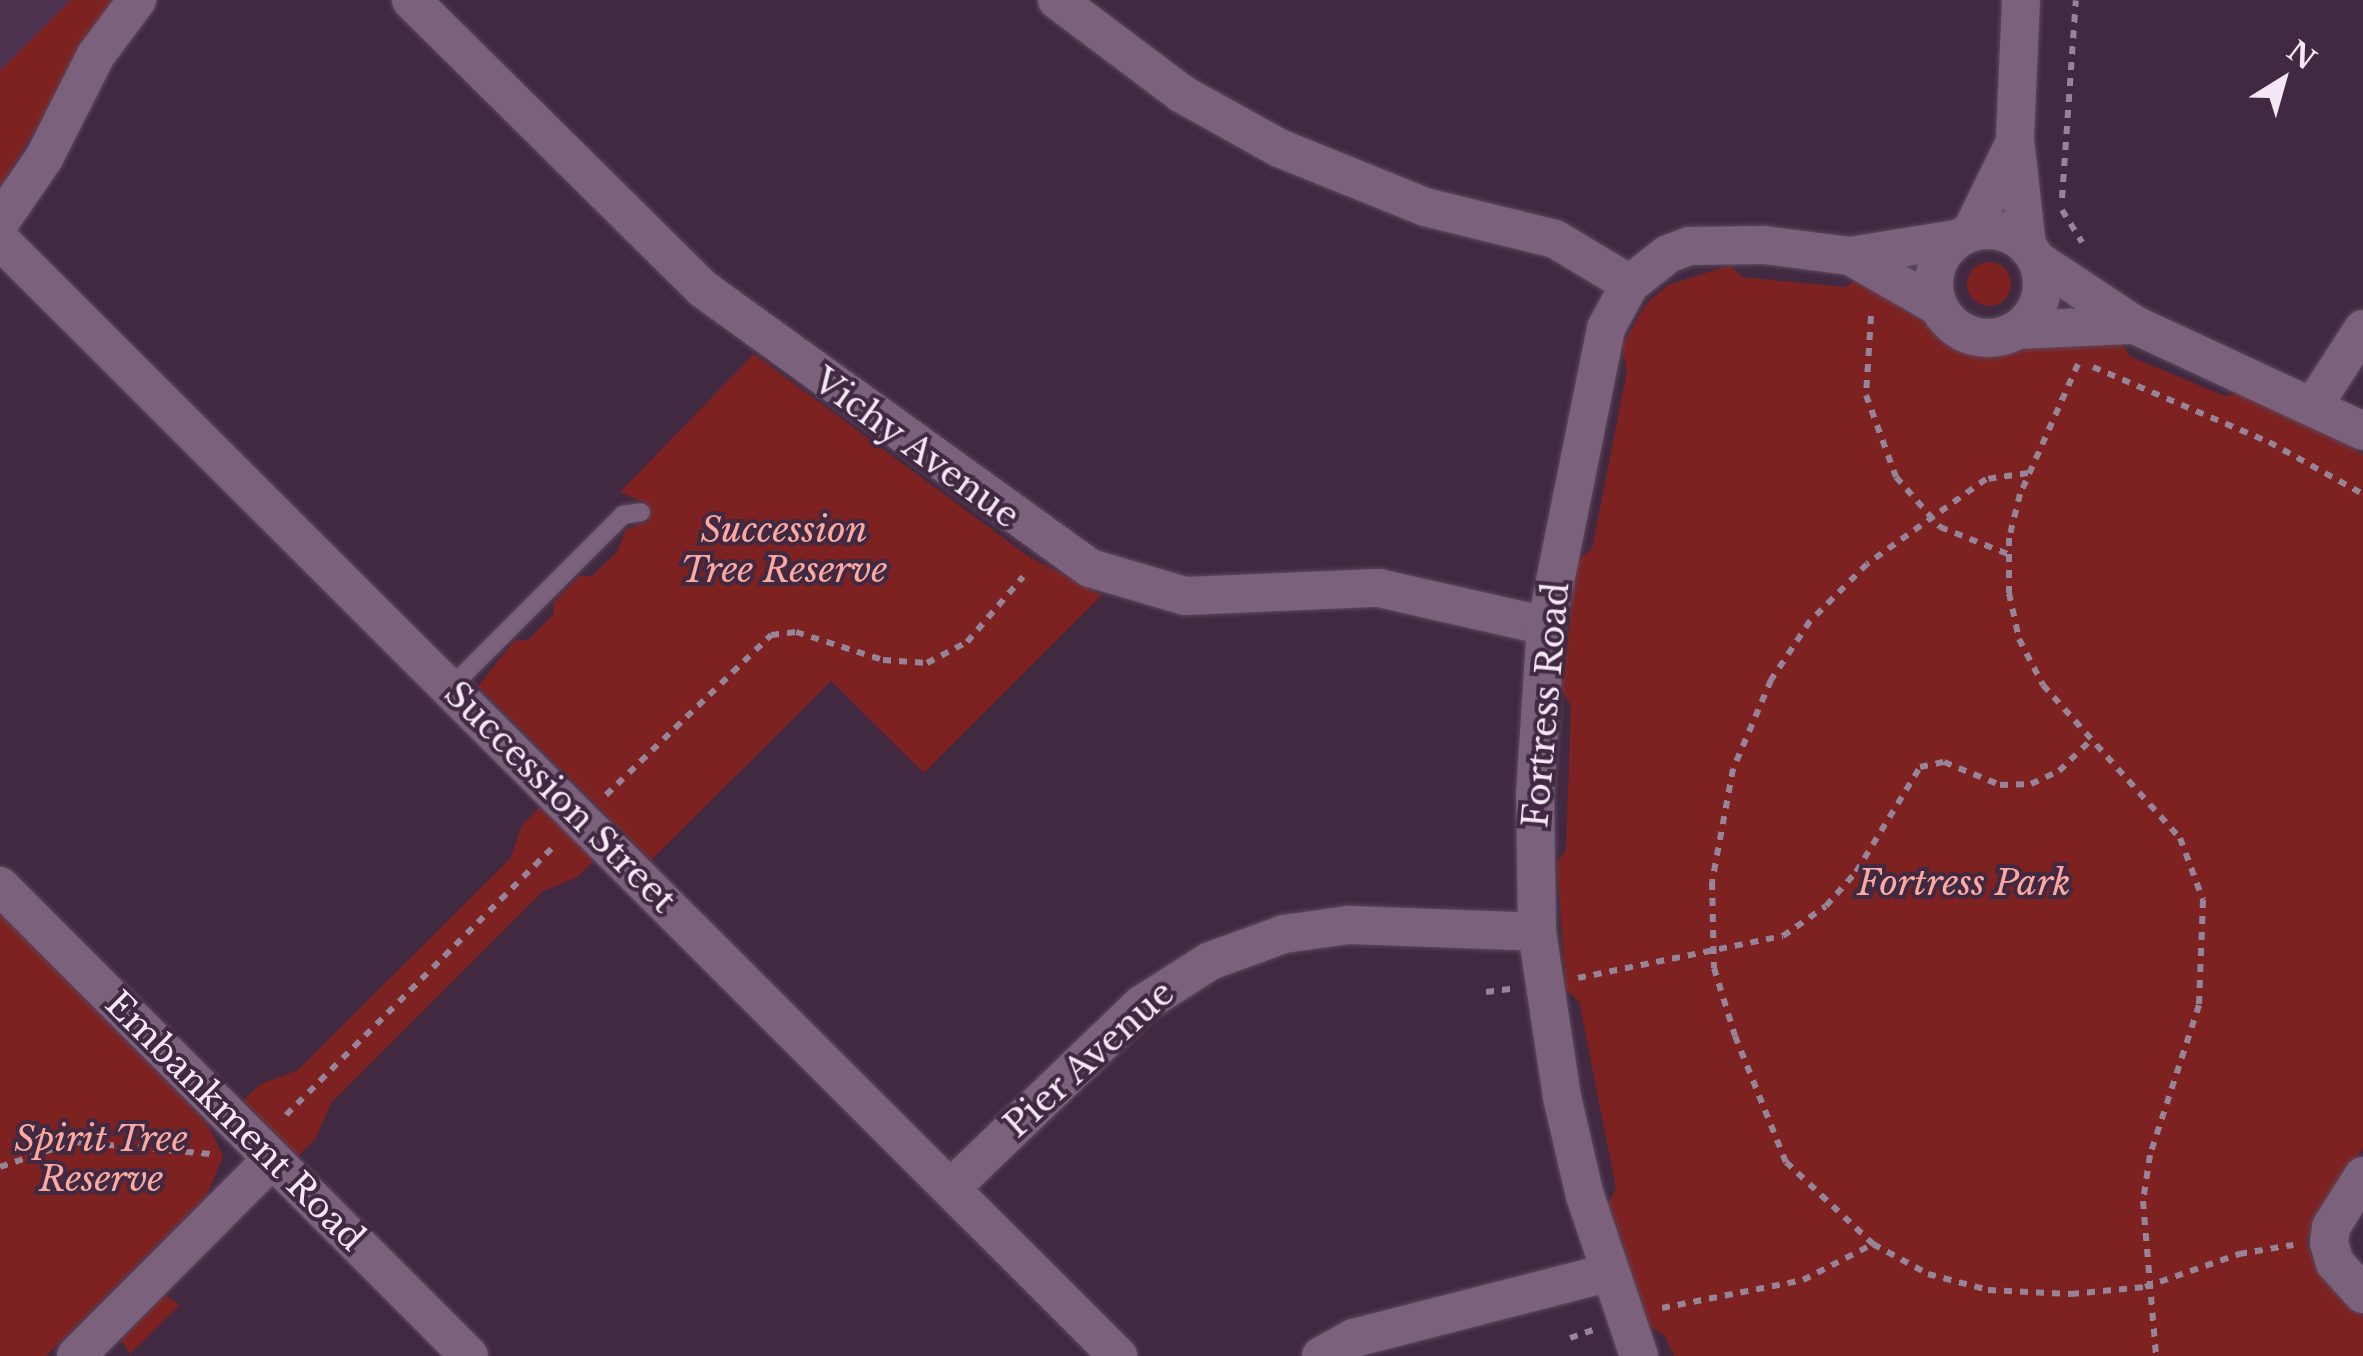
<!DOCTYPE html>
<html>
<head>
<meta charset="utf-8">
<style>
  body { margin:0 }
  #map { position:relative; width:2363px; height:1356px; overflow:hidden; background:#402941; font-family:"Libre Baskerville",serif }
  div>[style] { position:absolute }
  .built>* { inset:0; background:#4f3350 }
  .green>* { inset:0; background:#7d2221 }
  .round { border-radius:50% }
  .path>* { height:6px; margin-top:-3px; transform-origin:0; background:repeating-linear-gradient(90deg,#978498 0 8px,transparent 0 16px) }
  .roads { filter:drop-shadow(0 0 2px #5c495d) drop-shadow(0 0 2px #5c495d) }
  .service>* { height:18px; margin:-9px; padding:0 9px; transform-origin:9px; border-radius:9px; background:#7b617c }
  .minor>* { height:38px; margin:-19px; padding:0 19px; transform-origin:19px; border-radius:19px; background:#7b617c }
  .minor>.ring { margin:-19px; padding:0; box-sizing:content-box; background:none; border:38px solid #7b617c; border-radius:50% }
  span { translate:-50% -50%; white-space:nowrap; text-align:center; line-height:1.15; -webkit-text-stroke:8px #402941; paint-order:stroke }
  .street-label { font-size:35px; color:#f6e7f6 }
  .park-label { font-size:35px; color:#fca9a1; font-style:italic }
  .north { position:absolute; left:2233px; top:30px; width:100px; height:100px; -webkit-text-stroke:8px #402941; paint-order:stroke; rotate:37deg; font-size:28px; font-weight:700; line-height:40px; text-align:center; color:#f6e7f6 }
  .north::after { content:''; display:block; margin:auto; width:35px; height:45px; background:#f6e7f6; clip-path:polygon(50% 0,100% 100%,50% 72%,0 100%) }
</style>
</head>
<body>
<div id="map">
  <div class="built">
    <i style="clip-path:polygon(0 0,71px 0,0 71px)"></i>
  </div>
  <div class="green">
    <i style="clip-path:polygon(71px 0,112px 0,0 188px,0 71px)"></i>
    <i class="round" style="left:1967px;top:262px;width:44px;height:44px"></i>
    <i style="clip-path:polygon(1730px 265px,1742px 277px,1845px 287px,1861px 277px,1912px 309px,1949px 347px,1975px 357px,2006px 355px,2048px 339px,2121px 343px,2131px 357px,2225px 396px,2245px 392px,2363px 454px,2363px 1148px,2313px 1218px,2307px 1243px,2318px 1271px,2363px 1317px,2363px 1356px,1674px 1356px,1665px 1336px,1650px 1326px,1609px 1202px,1616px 1188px,1579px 1001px,1566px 990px,1557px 861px,1566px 851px,1571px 706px,1562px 690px,1577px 560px,1592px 549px,1627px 371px,1622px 346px,1646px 304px,1668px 285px)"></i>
    <i style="clip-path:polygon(754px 354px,1028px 556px,1102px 595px,924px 773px,831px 681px,651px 860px,478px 686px,514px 641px,528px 640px,553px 615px,554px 602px,579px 576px,592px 576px,618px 551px,625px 530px,648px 521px,647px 504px,620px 492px)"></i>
    <i style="clip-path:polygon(540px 807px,594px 861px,576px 878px,543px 891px,331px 1103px,316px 1138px,298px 1156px,243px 1100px,261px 1084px,298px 1070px,510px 859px,522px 825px)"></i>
    <i style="clip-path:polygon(0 914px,207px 1123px,223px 1156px,207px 1195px,46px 1356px,0 1356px)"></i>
    <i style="clip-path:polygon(165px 1295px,180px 1305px,130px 1354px,121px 1340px)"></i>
  </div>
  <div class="path">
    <i style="left:2062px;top:198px;width:198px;rotate:-86deg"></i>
    <i style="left:2062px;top:210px;width:38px;rotate:58deg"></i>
    <i style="left:1871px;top:316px;width:79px;rotate:93.6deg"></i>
    <i style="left:1866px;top:395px;width:87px;rotate:69.9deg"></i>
    <i style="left:1896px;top:477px;width:67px;rotate:48.7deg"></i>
    <i style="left:1940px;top:527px;width:73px;rotate:21.7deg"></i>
    <i style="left:2078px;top:364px;width:142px;rotate:114deg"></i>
    <i style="left:2020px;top:494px;width:45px;rotate:104deg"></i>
    <i style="left:2009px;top:538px;width:55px;rotate:90deg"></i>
    <i style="left:2009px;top:593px;width:47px;rotate:77.7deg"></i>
    <i style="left:2019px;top:639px;width:52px;rotate:62.4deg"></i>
    <i style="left:2043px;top:685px;width:205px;rotate:48.2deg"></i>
    <i style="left:2180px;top:838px;width:66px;rotate:69.6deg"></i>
    <i style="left:2203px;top:900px;width:105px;rotate:92.2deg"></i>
    <i style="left:2199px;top:1005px;width:158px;rotate:108.1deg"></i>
    <i style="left:2150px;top:1155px;width:47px;rotate:98.7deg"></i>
    <i style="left:2143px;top:1201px;width:156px;rotate:85.2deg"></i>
    <i style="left:2093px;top:367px;width:191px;rotate:23.1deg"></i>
    <i style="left:2269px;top:442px;width:107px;rotate:29deg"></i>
    <i style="left:2028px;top:473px;width:42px;rotate:171.9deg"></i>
    <i style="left:1986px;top:479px;width:146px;rotate:144.5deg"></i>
    <i style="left:1867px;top:564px;width:81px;rotate:135deg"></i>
    <i style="left:1810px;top:621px;width:71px;rotate:123.5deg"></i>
    <i style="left:1771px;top:680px;width:97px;rotate:113.1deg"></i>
    <i style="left:1733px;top:769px;width:115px;rotate:100.5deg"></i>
    <i style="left:1712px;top:882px;width:86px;rotate:88.7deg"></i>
    <i style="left:1714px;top:968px;width:71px;rotate:72.8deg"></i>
    <i style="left:1735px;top:1036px;width:136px;rotate:68deg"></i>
    <i style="left:1786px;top:1162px;width:120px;rotate:43.3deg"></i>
    <i style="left:1873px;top:1244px;width:63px;rotate:28.6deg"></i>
    <i style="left:1928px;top:1274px;width:62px;rotate:14.9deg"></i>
    <i style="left:1988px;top:1290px;width:83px;rotate:2.8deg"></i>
    <i style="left:2071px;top:1294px;width:74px;rotate:-5.4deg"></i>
    <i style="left:2145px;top:1287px;width:100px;rotate:-19.3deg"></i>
    <i style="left:2239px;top:1254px;width:55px;rotate:-9.5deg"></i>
    <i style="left:606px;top:795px;width:230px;rotate:-44.1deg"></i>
    <i style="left:771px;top:635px;width:25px;rotate:-7deg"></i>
    <i style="left:796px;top:632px;width:91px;rotate:17.8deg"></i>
    <i style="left:883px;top:660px;width:44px;rotate:3.9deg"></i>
    <i style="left:927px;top:663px;width:45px;rotate:-27.7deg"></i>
    <i style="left:967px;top:642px;width:86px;rotate:-49.3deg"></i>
    <i style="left:1578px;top:978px;width:209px;rotate:-11.6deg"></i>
    <i style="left:1783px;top:936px;width:52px;rotate:-34.9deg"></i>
    <i style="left:1826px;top:906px;width:45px;rotate:-48.6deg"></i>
    <i style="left:1856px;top:872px;width:123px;rotate:-58.6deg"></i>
    <i style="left:1920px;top:767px;width:25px;rotate:-12deg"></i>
    <i style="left:1944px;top:762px;width:61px;rotate:22.3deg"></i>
    <i style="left:2000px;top:785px;width:31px;rotate:-2deg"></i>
    <i style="left:2031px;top:784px;width:31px;rotate:-25deg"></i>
    <i style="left:2059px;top:771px;width:45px;rotate:-44.1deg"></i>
    <i style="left:1486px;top:992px;width:26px;rotate:-7deg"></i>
    <i style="left:286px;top:1115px;width:380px;rotate:-45.1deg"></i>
    <i style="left:0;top:1167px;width:78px;rotate:-18.7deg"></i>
    <i style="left:74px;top:1142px;width:137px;rotate:5deg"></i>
    <i style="left:1662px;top:1308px;width:144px;rotate:-11.2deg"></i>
    <i style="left:1803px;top:1280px;width:79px;rotate:-27.2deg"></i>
    <i style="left:1570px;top:1338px;width:24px;rotate:-19deg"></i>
  </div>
  <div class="roads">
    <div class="service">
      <i style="left:450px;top:688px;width:245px;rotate:-45deg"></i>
      <i style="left:623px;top:515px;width:18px;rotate:-9deg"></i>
    </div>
    <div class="minor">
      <i style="left:411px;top:0;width:411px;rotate:44.7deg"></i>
      <i style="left:703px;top:289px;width:477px;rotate:35.8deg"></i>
      <i style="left:1090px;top:568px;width:99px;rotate:16.4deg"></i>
      <i style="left:1185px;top:596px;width:194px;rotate:-2.4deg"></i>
      <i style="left:1379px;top:588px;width:171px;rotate:12.8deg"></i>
      <i style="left:1057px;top:0;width:156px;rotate:36.9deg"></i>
      <i style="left:1182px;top:94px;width:111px;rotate:29.1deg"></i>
      <i style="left:1279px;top:148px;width:157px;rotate:22deg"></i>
      <i style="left:1425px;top:207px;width:134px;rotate:13.8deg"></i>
      <i style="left:1555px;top:239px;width:87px;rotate:31deg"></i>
      <i style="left:2021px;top:0;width:139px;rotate:92.5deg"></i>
      <i style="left:2015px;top:139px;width:108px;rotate:83.6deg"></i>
      <i style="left:0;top:222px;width:78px;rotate:-55.5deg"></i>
      <i style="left:44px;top:158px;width:115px;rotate:-63.2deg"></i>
      <i style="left:96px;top:55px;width:69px;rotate:-53.3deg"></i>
      <i class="ring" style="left:1934px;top:230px;width:70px;height:70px"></i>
      <i style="left:1971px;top:232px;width:96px;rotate:-64deg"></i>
      <i style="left:0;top:240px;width:1580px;rotate:44.95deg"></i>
      <i style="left:1852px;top:257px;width:100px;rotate:29.9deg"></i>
      <i style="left:2037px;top:260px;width:118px;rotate:33.6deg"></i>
      <i style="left:2135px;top:325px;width:251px;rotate:24.9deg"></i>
      <i style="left:2017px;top:330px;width:116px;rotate:-2.5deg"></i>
      <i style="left:2315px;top:403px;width:88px;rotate:-57deg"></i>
      <i style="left:0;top:886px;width:664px;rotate:45.06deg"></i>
      <i style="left:2363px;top:1176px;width:60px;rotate:122.1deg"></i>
      <i style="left:2331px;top:1227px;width:16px;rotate:97deg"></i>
      <i style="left:2329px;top:1243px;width:21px;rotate:73deg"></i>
      <i style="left:2335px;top:1263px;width:42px;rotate:47.9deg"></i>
      <i style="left:951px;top:1188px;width:264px;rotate:-43.9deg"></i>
      <i style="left:1141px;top:1005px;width:82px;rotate:-32.5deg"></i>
      <i style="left:1210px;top:961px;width:79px;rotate:-20deg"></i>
      <i style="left:1284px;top:934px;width:66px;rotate:-7.9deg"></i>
      <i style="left:1349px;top:925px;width:188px;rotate:2.1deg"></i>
      <i style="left:76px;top:1356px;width:278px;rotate:-45.1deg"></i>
      <i style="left:1321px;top:1356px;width:38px;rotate:-29deg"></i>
      <i style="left:1354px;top:1338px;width:262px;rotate:-14.4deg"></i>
      <i style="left:1639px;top:1356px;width:169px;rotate:-108.6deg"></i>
      <i style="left:1585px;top:1196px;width:102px;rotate:-103.1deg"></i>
      <i style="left:1562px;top:1097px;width:167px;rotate:-98.6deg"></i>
      <i style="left:1537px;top:932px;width:137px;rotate:-90.8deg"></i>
      <i style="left:1535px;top:795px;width:169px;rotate:-86.3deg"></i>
      <i style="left:1546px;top:626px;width:304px;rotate:-78.6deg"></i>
      <i style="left:1606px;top:328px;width:50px;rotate:-61.4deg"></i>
      <i style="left:1630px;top:284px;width:48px;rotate:-38.3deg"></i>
      <i style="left:1668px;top:254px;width:22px;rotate:-21deg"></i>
      <i style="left:1689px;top:246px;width:75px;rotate:-0.8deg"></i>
      <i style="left:1764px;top:245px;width:87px;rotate:7.3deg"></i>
      <i style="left:1850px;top:256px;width:107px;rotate:-9.1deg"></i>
    </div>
  </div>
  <div class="street-label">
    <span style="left:916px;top:448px;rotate:36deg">Vichy Avenue</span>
    <span style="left:1546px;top:705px;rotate:-85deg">Fortress Road</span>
    <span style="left:560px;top:797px;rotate:45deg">Succession Street</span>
    <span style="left:1089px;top:1059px;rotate:-42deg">Pier Avenue</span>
    <span style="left:235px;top:1121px;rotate:45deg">Embankment Road</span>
  </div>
  <div class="park-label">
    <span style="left:784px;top:550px">Succession<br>Tree Reserve</span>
    <span style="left:1964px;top:883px">Fortress Park</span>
    <span style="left:101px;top:1159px">Spirit Tree<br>Reserve</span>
  </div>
  <div class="north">N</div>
</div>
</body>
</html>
